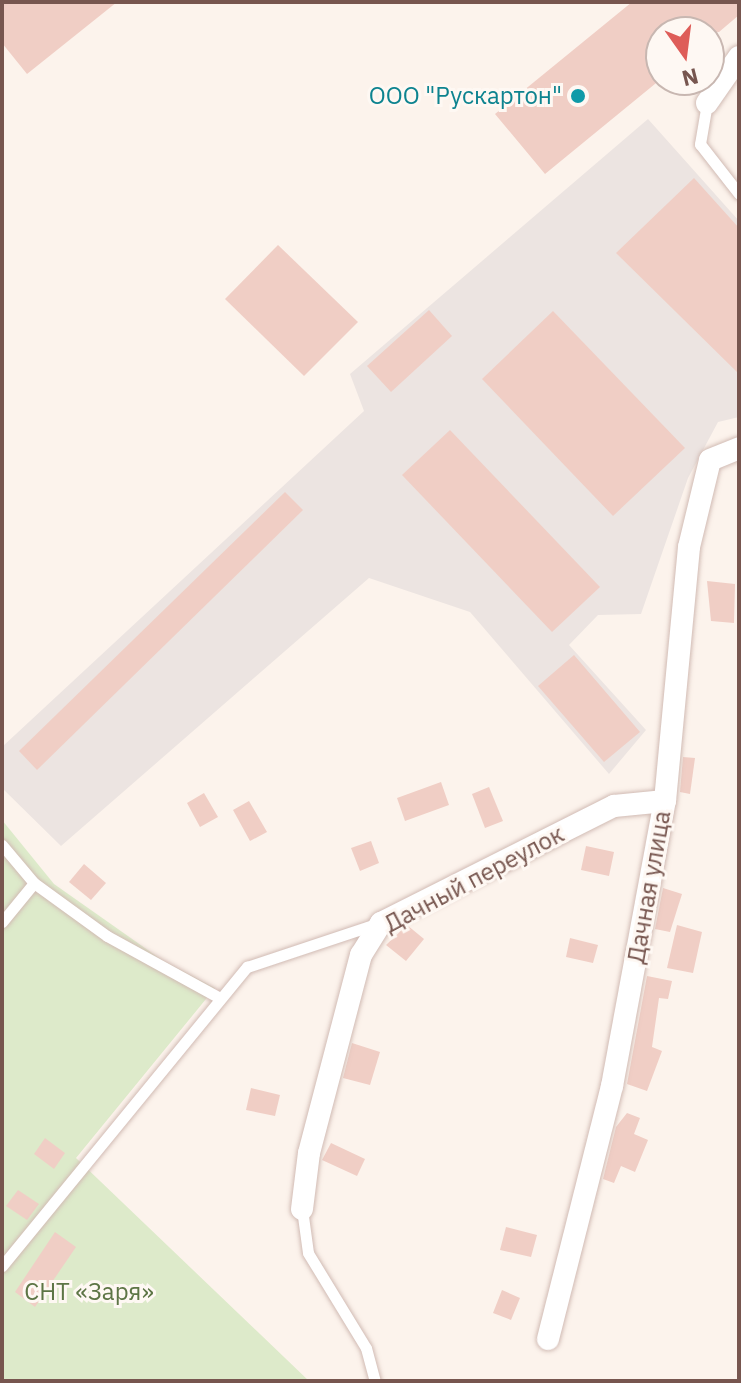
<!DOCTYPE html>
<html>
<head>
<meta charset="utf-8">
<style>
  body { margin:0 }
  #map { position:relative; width:741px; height:1383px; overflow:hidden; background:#fcf3ec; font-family:"IBM Plex Sans",sans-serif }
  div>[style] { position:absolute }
  .industrial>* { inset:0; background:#ece4e1 }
  .green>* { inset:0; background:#ddeaca }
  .building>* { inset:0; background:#f0cec5 }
  .roads { filter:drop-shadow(0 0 2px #d1bbb4) drop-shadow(0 0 2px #d1bbb4) }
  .service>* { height:11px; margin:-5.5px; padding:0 5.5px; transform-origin:5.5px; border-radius:5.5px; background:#fff }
  .minor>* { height:22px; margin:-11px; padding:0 11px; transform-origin:11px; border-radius:11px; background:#fff }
  .dots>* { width:22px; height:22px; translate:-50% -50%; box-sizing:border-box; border:4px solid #fef8f3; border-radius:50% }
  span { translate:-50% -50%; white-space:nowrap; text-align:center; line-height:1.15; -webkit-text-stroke:6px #fef8f3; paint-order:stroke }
  .culture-label { font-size:24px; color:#0d838f }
  .right { translate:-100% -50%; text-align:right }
  .street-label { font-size:24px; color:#77564f }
  .park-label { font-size:24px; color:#5d7545 }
  .frame { position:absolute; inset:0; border:4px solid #77564f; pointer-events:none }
  .north { position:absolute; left:645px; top:16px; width:80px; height:80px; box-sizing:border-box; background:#fef8f3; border:2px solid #c8b7b1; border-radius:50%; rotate:166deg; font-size:22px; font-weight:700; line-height:32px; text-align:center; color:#77564f }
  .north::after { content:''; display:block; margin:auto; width:28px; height:36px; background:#de5d59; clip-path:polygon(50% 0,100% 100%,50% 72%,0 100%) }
</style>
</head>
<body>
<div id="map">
  <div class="industrial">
    <i style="clip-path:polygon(648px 119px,739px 221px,739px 417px,718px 422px,688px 478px,641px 614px,598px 615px,569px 645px,646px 730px,609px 774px,470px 612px,369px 578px,61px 846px,2px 788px,2px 747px,364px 411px,350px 374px)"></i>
  </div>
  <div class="green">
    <i style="clip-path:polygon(2px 820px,54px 884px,162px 960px,215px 988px,76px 1158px,309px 1381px,2px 1381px)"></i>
  </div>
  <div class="building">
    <i style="clip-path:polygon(2px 2px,117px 2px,27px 74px,2px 43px)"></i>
    <i style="clip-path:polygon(632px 2px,739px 2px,739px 15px,719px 32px,661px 32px,661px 79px,545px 174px,495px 114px)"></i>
    <i style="clip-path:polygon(694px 178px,739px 228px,739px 374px,616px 253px)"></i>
    <i style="clip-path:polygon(278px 245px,358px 322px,304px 376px,225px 299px)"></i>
    <i style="clip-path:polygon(429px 310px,452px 336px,391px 392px,367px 366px)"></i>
    <i style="clip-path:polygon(553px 311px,685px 448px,613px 516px,482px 379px)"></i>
    <i style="clip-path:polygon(450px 430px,600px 587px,552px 632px,402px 475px)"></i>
    <i style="clip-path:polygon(285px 492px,303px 510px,37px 770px,19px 751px)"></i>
    <i style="clip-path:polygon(707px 581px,735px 584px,734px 623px,711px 621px)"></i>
    <i style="clip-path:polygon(574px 655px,640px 732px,604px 762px,538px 686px)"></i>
    <i style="clip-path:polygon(683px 757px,695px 758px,690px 794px,680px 792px)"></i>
    <i style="clip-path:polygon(441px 782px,449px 805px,405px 821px,397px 798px)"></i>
    <i style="clip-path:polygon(489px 787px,503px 821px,485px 828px,472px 794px)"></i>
    <i style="clip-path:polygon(204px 793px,218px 817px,200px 827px,187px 803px)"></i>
    <i style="clip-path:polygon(249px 801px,267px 832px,250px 841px,233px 810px)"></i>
    <i style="clip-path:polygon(371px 841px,379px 863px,360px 871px,351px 848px)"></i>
    <i style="clip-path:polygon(586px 846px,614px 852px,609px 876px,581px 870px)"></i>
    <i style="clip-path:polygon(84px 864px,106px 883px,91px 900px,69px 882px)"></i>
    <i style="clip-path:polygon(663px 888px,682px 894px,670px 932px,655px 929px)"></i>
    <i style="clip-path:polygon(407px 925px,424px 939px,406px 961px,386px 945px)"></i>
    <i style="clip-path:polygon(677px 925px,702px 932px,693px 973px,667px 968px)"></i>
    <i style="clip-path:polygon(570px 938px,598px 945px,593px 963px,566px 957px)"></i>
    <i style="clip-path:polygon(647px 976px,672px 981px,668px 999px,659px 998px,652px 1047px,662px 1051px,647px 1091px,627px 1084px)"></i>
    <i style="clip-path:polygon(352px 1043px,380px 1052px,370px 1085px,343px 1078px)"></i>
    <i style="clip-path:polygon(251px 1088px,280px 1095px,275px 1116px,246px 1110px)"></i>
    <i style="clip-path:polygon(627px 1113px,640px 1118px,634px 1134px,648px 1140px,635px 1172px,621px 1166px,614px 1183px,603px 1179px,616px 1127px)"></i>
    <i style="clip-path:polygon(45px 1138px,65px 1153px,54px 1169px,34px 1154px)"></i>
    <i style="clip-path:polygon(331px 1143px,365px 1159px,357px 1176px,322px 1160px)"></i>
    <i style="clip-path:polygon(18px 1190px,39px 1204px,27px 1220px,6px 1206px)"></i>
    <i style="clip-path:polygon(506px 1227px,537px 1235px,531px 1257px,500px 1250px)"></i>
    <i style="clip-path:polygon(55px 1232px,76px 1247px,35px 1307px,15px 1292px)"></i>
    <i style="clip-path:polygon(502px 1290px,520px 1298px,511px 1320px,493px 1313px)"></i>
  </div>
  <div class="roads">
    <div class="service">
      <i style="left:707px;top:103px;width:42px;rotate:99.7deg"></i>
      <i style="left:700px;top:144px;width:63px;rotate:52deg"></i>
      <i style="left:2px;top:845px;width:50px;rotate:49.9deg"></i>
      <i style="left:34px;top:883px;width:90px;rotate:36deg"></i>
      <i style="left:107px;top:936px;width:127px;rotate:28.8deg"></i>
      <i style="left:2px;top:922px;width:50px;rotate:-50.6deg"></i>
      <i style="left:302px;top:1209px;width:44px;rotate:82.2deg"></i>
      <i style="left:308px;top:1253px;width:111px;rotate:58.6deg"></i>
      <i style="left:366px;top:1348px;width:34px;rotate:75deg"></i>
      <i style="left:2px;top:1266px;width:387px;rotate:-50.7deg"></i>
      <i style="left:247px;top:967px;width:136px;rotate:-18.4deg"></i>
    </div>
    <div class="minor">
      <i style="left:707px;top:103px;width:56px;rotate:-55.2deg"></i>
      <i style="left:302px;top:1209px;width:56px;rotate:-82.9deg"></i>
      <i style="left:309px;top:1153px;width:205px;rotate:-75.3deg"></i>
      <i style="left:361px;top:955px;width:38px;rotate:-58deg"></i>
      <i style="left:381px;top:923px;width:261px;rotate:-26.7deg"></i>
      <i style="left:614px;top:806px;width:51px;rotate:-5.6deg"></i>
      <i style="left:548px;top:1339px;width:261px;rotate:-75.8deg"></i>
      <i style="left:612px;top:1086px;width:290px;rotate:-79.5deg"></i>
      <i style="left:665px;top:801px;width:255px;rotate:-84.6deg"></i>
      <i style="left:689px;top:547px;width:89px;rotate:-76.4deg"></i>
      <i style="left:710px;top:460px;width:31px;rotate:-22deg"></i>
    </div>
  </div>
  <div class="dots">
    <i style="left:578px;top:96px;background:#0f9aa8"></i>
  </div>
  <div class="culture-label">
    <span class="right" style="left:562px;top:96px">ООО "Рускартон"</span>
  </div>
  <div class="street-label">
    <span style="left:474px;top:879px;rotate:-28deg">Дачный переулок</span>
    <span style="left:649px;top:887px;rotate:-80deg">Дачная улица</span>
  </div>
  <div class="park-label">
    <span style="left:89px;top:1292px">СНТ «Заря»</span>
  </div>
  <div class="frame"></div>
  <div class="north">N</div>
</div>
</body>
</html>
